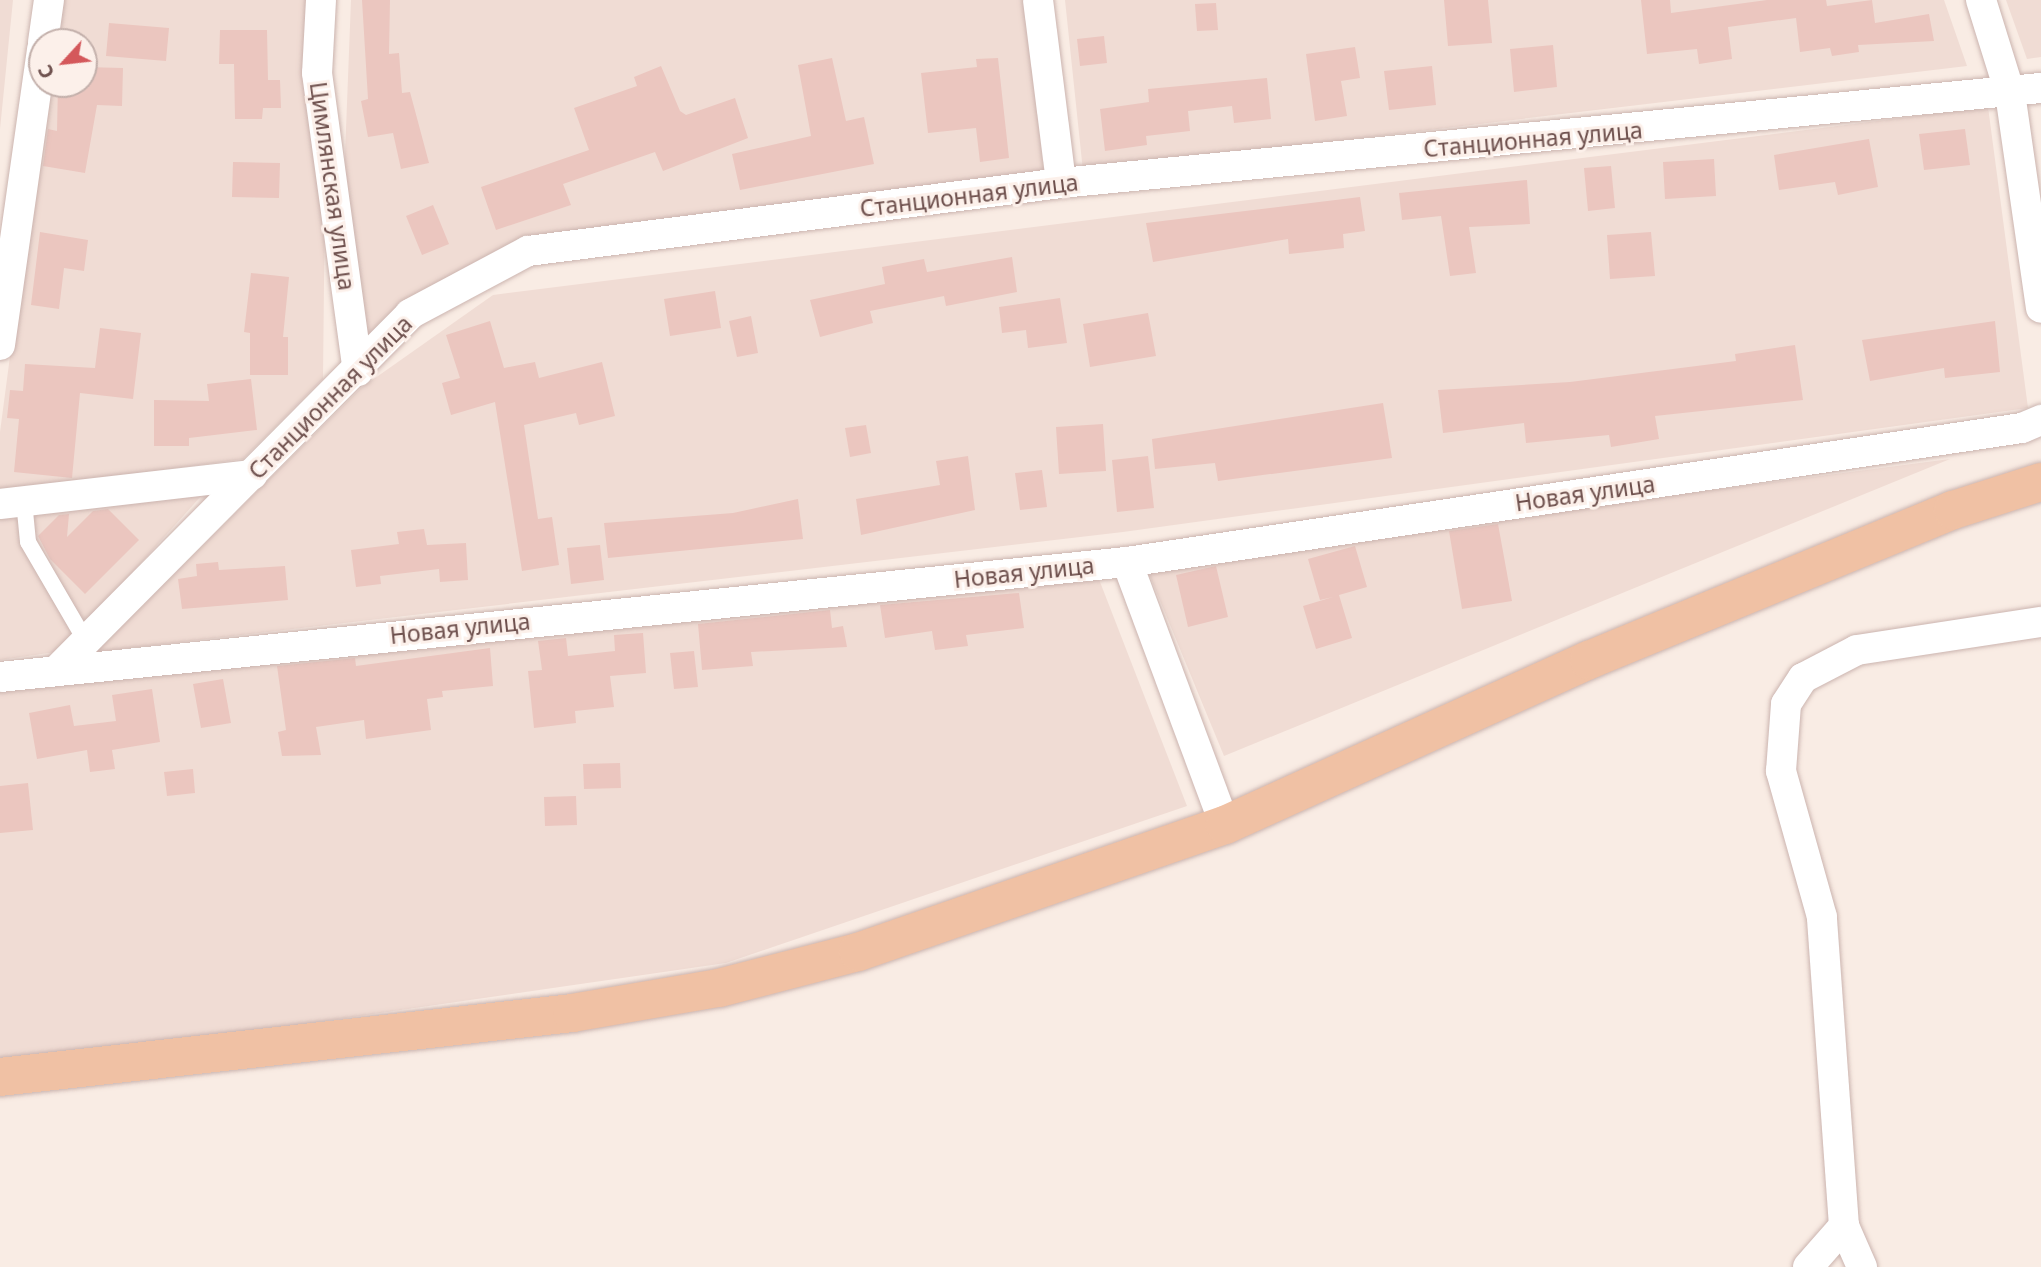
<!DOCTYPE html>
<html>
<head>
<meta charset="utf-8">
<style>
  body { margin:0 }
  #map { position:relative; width:2041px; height:1267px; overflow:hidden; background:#f9ece4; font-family:"Noto Sans",sans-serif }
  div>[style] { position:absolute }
  .residential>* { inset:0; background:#f0dcd4 }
  .building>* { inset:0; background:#ebc6bf }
  .roads { filter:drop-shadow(0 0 2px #cbb4af) drop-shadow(0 0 2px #cbb4af) }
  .lane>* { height:16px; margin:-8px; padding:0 8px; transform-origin:8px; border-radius:8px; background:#fff }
  .street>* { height:30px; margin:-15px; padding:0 15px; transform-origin:15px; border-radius:15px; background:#fff }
  .primary>* { height:38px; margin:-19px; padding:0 19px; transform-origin:19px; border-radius:19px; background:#f0c1a4 }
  span { translate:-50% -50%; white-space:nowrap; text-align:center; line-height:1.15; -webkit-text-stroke:6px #fcf0ea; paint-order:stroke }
  .street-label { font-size:23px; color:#6e504d }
  .north { position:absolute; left:28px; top:28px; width:70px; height:70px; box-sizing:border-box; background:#fcf0ea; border:2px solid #c3b0ab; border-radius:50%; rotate:243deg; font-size:19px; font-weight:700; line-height:28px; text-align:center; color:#6e504d }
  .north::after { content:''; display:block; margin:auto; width:24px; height:32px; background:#d4585b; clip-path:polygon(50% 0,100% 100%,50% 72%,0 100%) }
</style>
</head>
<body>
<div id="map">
  <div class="residential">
    <i style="clip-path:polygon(0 0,13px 0,0 129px)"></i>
    <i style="clip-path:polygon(57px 0,327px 0,323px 379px,243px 459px,0 492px,0 432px,46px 84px,84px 84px,84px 42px,52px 42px)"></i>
    <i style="clip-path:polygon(351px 0,1026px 0,1044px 175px,534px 235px,367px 354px,339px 310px)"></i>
    <i style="clip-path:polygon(1065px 0,1944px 0,1967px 66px,1083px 171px)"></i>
    <i style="clip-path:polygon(2006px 0,2041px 0,2041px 57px,2027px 59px)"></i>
    <i style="clip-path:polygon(1988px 107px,2028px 408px,1123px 532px,96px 652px,361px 388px,493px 295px)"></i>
    <i style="clip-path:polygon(1950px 459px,1224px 756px,1145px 564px)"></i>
    <i style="clip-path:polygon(211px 485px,62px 651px,0 660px,0 512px)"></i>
    <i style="clip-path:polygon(1095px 569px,1187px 806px,726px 963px,89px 1055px,0 1061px,0 682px)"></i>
  </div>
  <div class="building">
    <i style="clip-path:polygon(362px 0,390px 0,389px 54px,399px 53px,402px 93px,410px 92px,429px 163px,401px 169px,393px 133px,368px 137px,361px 101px,368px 99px)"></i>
    <i style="clip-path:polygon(1444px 0,1488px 0,1492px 43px,1448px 46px)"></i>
    <i style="clip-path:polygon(1641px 0,1670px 0,1671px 13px,1767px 0,1826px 0,1827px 6px,1872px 0,1875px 23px,1929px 14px,1934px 41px,1858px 45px,1859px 52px,1832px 56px,1830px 48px,1800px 52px,1796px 18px,1728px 27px,1732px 59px,1699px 64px,1697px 49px,1647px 54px)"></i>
    <i style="clip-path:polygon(1216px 3px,1218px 30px,1197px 31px,1195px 4px)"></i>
    <i style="clip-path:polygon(109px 23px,169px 28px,166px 61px,106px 56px)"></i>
    <i style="clip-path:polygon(220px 30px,267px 30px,268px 80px,280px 80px,281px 108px,263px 108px,262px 119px,235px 119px,234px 64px,219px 64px)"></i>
    <i style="clip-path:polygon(1104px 36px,1107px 63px,1080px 66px,1077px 39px)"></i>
    <i style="clip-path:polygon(1553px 45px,1557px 87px,1514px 92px,1510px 49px)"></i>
    <i style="clip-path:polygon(1355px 47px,1360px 78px,1341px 81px,1347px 116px,1315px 121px,1306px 54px)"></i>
    <i style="clip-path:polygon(832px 58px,846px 121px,864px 117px,874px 164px,740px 190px,732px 154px,811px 136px,798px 65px)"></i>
    <i style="clip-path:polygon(998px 58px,1009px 158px,980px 162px,976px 128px,928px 133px,921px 73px,977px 67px,976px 59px)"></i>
    <i style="clip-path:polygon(661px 66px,680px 111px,686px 115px,735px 98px,748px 138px,663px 171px,655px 152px,563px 184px,571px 205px,496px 230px,481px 187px,589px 150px,574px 108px,637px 86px,634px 77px)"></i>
    <i style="clip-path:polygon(1432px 66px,1436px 105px,1389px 110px,1384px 71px)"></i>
    <i style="clip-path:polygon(84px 67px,123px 68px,122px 106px,97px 105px,85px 173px,43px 166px,48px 129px,57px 131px,58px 84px,84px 84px)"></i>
    <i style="clip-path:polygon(1267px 78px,1271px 119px,1234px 123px,1232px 106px,1188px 111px,1190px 131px,1146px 136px,1147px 145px,1105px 151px,1100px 109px,1149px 102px,1148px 89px)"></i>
    <i style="clip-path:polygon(1965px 129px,1970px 165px,1924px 170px,1919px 134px)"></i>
    <i style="clip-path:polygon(1869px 139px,1878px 187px,1838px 195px,1835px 182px,1779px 190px,1774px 155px)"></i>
    <i style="clip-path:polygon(1714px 159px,1716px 196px,1665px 199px,1663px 162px)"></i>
    <i style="clip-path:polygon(233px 162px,280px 163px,279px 198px,232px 197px)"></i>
    <i style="clip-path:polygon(1611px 166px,1615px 208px,1588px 211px,1584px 168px)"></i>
    <i style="clip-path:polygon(1527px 180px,1530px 224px,1469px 227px,1476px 273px,1450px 276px,1441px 216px,1402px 220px,1399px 193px)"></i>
    <i style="clip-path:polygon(1360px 197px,1365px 231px,1343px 234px,1344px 248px,1289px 254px,1288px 239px,1153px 262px,1146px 223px)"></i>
    <i style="clip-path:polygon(433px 205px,449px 244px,422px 255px,406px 216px)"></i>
    <i style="clip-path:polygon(40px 232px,88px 240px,84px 271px,64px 268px,59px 309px,31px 305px)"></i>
    <i style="clip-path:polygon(1651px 232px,1655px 276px,1610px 279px,1607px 235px)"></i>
    <i style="clip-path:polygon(1012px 257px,1017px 292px,946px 306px,944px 296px,870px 311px,873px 323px,820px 337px,810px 300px,885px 284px,882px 267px,924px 259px,927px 272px)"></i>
    <i style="clip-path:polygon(251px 273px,289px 277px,283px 337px,288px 337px,288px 375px,250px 375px,250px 333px,244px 332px)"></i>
    <i style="clip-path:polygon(715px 291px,721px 328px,670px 336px,664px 299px)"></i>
    <i style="clip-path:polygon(1060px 298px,1067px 343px,1028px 348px,1026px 330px,1002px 333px,999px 307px)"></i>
    <i style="clip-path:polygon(1148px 313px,1156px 356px,1090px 367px,1083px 324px)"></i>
    <i style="clip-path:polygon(751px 316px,758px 353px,737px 357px,729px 321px)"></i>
    <i style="clip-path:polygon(490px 321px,504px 368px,535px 362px,539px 378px,602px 362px,615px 416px,579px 425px,576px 413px,524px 425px,538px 519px,552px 517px,559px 565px,522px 571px,495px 402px,451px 415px,442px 383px,460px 378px,446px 335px)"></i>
    <i style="clip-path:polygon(1995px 321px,2000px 372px,1945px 378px,1944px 368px,1870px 381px,1862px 340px)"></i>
    <i style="clip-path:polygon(100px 328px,141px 333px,133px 399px,80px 393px,72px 478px,14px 472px,19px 419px,7px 418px,10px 390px,23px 391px,25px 364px,95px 368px)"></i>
    <i style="clip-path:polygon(1795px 345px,1803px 400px,1655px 416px,1659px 439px,1611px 447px,1609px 435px,1526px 443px,1524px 423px,1443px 433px,1438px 390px,1570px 382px,1736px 361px,1735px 354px)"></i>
    <i style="clip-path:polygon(251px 379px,257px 430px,189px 438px,189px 446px,154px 446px,154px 400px,209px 401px,207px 384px)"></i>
    <i style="clip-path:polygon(1383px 403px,1392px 458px,1218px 481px,1215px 463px,1155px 469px,1152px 439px)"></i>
    <i style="clip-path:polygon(1103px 424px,1106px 471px,1059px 474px,1056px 427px)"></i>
    <i style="clip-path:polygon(866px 425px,871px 453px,850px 457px,845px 428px)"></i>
    <i style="clip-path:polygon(968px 456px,975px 510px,861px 535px,856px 499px,940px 485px,936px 461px)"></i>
    <i style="clip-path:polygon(1148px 456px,1154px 508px,1117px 512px,1112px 460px)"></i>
    <i style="clip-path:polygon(1042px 470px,1047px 507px,1020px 510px,1015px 473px)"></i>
    <i style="clip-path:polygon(798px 499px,803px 539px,608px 558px,604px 523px,733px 513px)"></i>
    <i style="clip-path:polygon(108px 509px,139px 540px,85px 594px,50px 559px,38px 536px,59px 515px,69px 514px,67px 537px,93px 511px)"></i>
    <i style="clip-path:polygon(1498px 524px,1512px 601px,1462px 609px,1449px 531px)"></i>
    <i style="clip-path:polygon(424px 529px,427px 545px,466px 543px,468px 580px,440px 582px,439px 569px,380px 576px,381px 584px,356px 587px,351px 550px,399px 544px,397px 532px)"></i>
    <i style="clip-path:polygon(600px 545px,604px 580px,571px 584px,567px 548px)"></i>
    <i style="clip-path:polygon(1355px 546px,1367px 587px,1339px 595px,1352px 638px,1316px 649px,1303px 606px,1333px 597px,1320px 600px,1308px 559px)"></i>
    <i style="clip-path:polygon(218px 562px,219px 570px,285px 566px,288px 600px,182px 609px,178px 579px,197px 576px,196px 564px)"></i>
    <i style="clip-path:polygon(1216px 566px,1228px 617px,1188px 627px,1176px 575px)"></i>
    <i style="clip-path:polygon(1019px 593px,1024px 628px,966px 635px,968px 646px,935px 650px,932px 631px,885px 638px,880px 605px)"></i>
    <i style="clip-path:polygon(830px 610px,832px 628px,843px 626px,847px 647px,751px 652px,753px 666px,702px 670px,698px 624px)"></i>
    <i style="clip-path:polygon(643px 633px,646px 673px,610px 676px,614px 707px,575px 711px,576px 723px,534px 728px,528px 671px,542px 670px,538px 641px,566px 638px,568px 656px,615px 651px,614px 635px)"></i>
    <i style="clip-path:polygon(490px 648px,493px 686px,442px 691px,443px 697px,427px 699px,431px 730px,366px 739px,364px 720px,316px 727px,321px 755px,282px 756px,278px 732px,286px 730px,277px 666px,355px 658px,356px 666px)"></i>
    <i style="clip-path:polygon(694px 651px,698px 687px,674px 689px,670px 653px)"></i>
    <i style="clip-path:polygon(223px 679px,231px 723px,201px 728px,193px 684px)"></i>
    <i style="clip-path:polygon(152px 689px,160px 742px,112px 750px,115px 769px,90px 772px,87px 750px,37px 759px,29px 713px,70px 705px,74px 726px,116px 721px,112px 695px)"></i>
    <i style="clip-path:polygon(620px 763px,621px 788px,584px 789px,583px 764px)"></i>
    <i style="clip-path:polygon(193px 769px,195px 793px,167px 796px,164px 772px)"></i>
    <i style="clip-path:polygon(28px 783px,33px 830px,0 833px,0 786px)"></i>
    <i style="clip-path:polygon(576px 796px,577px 825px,545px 826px,544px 797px)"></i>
  </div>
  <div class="roads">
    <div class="lane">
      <i style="left:24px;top:501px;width:41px;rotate:84.4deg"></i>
      <i style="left:28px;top:542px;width:119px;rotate:59.8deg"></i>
    </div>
    <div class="street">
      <i style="left:321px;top:0;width:73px;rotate:93.1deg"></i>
      <i style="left:317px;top:73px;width:301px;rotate:82.2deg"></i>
      <i style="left:1038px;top:0;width:184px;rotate:82.8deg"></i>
      <i style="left:1981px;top:0;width:97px;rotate:72.7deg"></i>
      <i style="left:2010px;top:93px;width:217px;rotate:81.8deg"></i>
      <i style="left:43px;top:42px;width:42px;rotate:-81.9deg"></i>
      <i style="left:0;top:345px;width:299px;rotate:-81.9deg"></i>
      <i style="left:0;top:504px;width:254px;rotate:-6.6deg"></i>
      <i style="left:1127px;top:562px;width:281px;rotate:69.6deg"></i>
      <i style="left:59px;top:668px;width:499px;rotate:-45.2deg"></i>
      <i style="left:410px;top:314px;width:134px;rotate:-28.1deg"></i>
      <i style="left:528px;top:251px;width:537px;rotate:-7.27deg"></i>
      <i style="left:1061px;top:183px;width:985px;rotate:-5.54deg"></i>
      <i style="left:0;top:677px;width:1133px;rotate:-5.83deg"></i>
      <i style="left:1127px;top:562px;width:905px;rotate:-8.52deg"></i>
      <i style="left:2022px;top:428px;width:21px;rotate:-23deg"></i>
      <i style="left:1808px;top:1267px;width:55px;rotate:-48.7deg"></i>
      <i style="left:1862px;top:1267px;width:45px;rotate:-113.7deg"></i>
      <i style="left:1844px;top:1226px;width:310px;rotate:-94.1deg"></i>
      <i style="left:1822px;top:917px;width:152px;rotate:-105.7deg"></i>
      <i style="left:1781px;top:771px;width:67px;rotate:-85.7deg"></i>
      <i style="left:1786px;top:704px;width:31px;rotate:-57deg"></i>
      <i style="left:1803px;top:678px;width:61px;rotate:-27.4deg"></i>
      <i style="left:1857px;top:650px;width:186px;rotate:-8.7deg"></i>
    </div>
    <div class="primary">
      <i style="left:0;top:1077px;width:576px;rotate:-6.38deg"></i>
      <i style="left:572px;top:1013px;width:149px;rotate:-9.7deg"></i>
      <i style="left:719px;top:988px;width:144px;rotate:-14.5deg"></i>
      <i style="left:858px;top:952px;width:388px;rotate:-19.1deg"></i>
      <i style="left:1225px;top:825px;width:400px;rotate:-24.4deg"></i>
      <i style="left:1589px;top:660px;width:394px;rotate:-22.4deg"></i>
      <i style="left:1953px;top:510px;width:92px;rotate:-17.7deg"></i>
    </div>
  </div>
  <div class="street-label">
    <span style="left:1533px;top:139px;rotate:-5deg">Станционная улица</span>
    <span style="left:333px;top:186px;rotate:82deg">Цимлянская улица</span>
    <span style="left:969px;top:195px;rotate:-7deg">Станционная улица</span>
    <span style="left:330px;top:397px;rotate:-45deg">Станционная улица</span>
    <span style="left:1585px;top:493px;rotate:-8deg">Новая улица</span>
    <span style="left:1024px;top:572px;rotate:-6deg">Новая улица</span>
    <span style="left:460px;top:628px;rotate:-6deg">Новая улица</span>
  </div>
  <div class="north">С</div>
</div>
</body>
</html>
